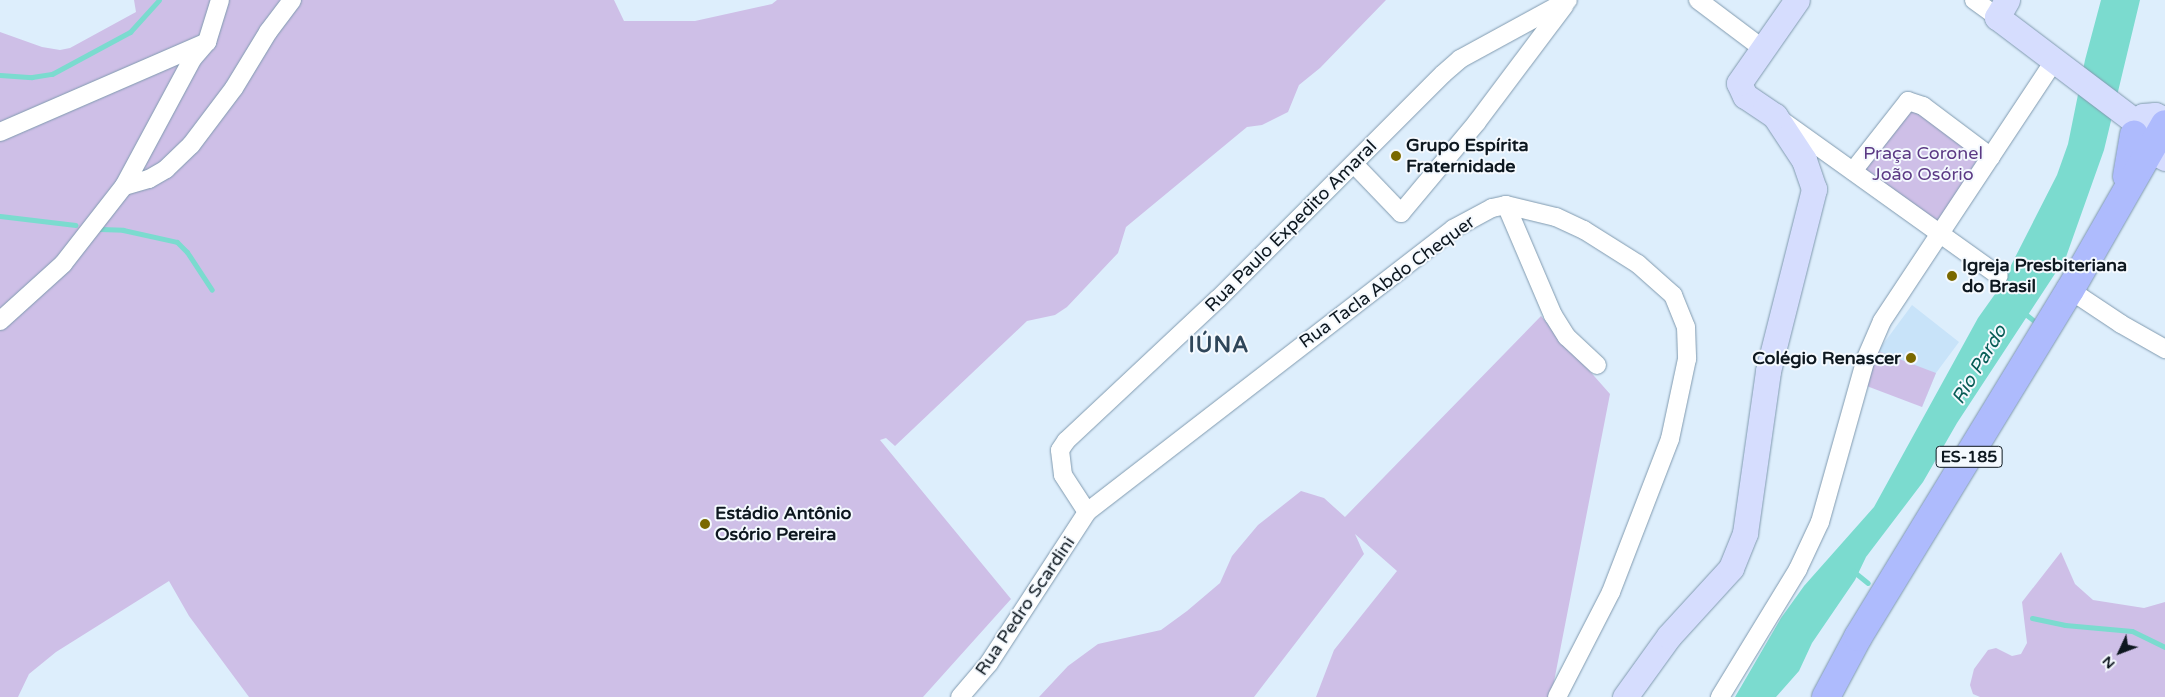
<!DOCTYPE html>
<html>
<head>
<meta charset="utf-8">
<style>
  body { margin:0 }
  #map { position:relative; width:2165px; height:697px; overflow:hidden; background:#ddeefc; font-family:"Varela Round",sans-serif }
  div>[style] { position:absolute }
  .built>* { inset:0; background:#c8e3f9 }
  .green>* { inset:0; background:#cebfe7 }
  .water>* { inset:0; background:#7bdbcf }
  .stream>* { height:5px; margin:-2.5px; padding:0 2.5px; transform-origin:2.5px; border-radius:2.5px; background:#7bdbcf }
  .roads { filter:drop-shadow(0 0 1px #809aaf) drop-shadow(0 0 1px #809aaf) }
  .street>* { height:18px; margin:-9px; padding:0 9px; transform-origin:9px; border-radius:9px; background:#fff }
  .secondary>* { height:25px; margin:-12.5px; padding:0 12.5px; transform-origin:12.5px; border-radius:12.5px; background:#d6ddfe }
  .primary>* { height:28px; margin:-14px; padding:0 14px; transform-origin:14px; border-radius:14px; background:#aebbfd }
  .dots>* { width:14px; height:14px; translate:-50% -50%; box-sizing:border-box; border:2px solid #f4f9fe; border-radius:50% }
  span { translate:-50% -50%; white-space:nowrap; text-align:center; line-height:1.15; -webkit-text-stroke:4px #f4f9fe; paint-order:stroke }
  .shield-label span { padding:1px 4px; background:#f4f9fe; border:1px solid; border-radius:4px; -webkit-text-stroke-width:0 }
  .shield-label { font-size:16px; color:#0d171f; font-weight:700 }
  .poi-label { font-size:18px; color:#0d171f; font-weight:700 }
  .left { translate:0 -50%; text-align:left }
  .right { translate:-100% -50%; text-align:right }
  .park-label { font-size:18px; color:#5b3984 }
  .street-label { font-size:18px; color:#0d171f }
  .water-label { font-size:19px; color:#065c55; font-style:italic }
  .district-label { font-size:22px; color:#2f4659; font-weight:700; letter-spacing:1px }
  .north { position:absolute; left:2095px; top:627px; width:50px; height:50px; -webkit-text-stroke:4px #f4f9fe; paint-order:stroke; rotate:227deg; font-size:14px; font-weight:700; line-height:20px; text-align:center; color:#0d171f }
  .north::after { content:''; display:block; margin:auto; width:18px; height:22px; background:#0d171f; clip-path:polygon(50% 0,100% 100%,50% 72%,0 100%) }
</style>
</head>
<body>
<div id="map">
  <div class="built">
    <i style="clip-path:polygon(1912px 305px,1959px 342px,1936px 373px,1922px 407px,1878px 351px)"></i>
  </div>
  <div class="green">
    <i style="clip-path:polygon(134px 0,614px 0,624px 21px,695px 21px,772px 4px,777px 0,1386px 0,1320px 68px,1299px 85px,1288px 112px,1262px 125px,1247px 127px,1126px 227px,1118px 253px,1067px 307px,1055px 315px,1027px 321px,895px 446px,886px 438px,880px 440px,1011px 599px,923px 697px,249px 697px,189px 616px,169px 581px,56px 652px,29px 674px,18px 697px,0 697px,0 32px,42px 47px,60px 50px,70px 48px,136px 12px)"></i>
    <i style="clip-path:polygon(1909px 106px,1979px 157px,1937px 223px,1864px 169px)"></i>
    <i style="clip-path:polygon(1541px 316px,1610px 394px,1551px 697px,1316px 697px,1334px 650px,1397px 571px,1355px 534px,1364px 554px,1254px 697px,1039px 697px,1068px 666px,1098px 644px,1161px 630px,1187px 611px,1220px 583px,1232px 556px,1258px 525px,1301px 491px,1324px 498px,1345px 517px)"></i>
    <i style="clip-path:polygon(1878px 351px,1936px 373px,1922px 407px,1864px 385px)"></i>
    <i style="clip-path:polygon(2061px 552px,2075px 584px,2093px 600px,2144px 608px,2165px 602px,2165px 697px,1980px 697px,1973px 694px,1970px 685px,1974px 669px,1988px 650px,1996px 648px,2012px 656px,2021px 654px,2027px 643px,2022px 602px)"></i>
  </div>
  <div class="water">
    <i style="clip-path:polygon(2101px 0,2140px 0,2104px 150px,2066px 257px,1957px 423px,1923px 482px,1866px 557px,1855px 580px,1812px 643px,1799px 671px,1776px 697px,1735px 697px,1781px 618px,1804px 586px,1874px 507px,1978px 318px,2000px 287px,2057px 175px,2068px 144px,2085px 60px)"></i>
  </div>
  <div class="stream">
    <i style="left:0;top:75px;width:32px;rotate:4deg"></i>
    <i style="left:32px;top:77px;width:20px;rotate:-9deg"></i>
    <i style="left:52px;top:74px;width:89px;rotate:-28.3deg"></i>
    <i style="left:130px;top:32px;width:43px;rotate:-47.8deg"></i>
    <i style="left:0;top:216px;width:76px;rotate:6.8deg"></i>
    <i style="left:100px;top:229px;width:23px;rotate:2deg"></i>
    <i style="left:123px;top:230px;width:55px;rotate:12.5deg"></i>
    <i style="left:177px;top:242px;width:14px;rotate:45deg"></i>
    <i style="left:187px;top:252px;width:45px;rotate:56.7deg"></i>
    <i style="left:2024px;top:313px;width:16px;rotate:38deg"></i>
    <i style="left:1853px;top:571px;width:19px;rotate:39deg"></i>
    <i style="left:2032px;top:618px;width:34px;rotate:12deg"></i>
    <i style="left:2065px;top:625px;width:67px;rotate:5.1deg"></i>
    <i style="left:2132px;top:631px;width:37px;rotate:26deg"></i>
  </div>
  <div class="roads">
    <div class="street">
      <i style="left:1698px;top:0;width:80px;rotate:36.9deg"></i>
      <i style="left:1974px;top:0;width:29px;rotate:36deg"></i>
      <i style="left:1784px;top:122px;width:264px;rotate:35.6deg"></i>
      <i style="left:0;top:132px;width:226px;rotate:-23.5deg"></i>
      <i style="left:207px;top:42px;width:44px;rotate:-72.8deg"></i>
      <i style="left:1354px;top:164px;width:68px;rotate:46.2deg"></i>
      <i style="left:1401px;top:213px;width:119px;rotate:-50.1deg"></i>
      <i style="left:1477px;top:122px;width:146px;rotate:-53.1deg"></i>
      <i style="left:1853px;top:171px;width:89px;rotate:-51.8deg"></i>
      <i style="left:1908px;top:101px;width:16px;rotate:18deg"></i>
      <i style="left:1923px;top:106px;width:85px;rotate:36.9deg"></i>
      <i style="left:124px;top:186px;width:26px;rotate:-16deg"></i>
      <i style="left:149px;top:179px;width:20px;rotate:-30deg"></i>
      <i style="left:166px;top:169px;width:35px;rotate:-44deg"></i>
      <i style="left:191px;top:145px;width:71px;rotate:-53deg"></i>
      <i style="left:234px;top:88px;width:66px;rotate:-58.7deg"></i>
      <i style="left:268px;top:32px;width:40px;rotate:-53deg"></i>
      <i style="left:1506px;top:205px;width:120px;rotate:66.9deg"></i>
      <i style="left:1553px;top:315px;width:26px;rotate:58deg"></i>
      <i style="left:1567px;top:337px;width:41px;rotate:43deg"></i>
      <i style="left:2070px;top:290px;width:61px;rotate:33.7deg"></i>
      <i style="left:2121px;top:324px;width:51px;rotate:29.6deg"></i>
      <i style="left:0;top:321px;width:85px;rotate:-42.1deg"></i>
      <i style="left:63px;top:264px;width:99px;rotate:-52deg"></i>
      <i style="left:124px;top:186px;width:145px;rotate:-61.7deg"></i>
      <i style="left:193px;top:58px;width:21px;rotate:-49deg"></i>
      <i style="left:1087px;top:512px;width:44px;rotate:-123deg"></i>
      <i style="left:1063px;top:475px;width:25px;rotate:-97deg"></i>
      <i style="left:1060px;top:450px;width:11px;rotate:-56deg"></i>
      <i style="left:1066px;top:441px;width:208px;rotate:-43.1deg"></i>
      <i style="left:1218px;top:299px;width:318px;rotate:-45deg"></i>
      <i style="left:1443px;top:74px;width:23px;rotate:-41deg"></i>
      <i style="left:1460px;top:59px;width:123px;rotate:-28.6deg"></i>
      <i style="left:960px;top:697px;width:45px;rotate:-49.5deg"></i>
      <i style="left:989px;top:663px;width:180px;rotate:-57deg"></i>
      <i style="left:1087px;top:512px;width:463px;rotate:-37.7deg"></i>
      <i style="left:1453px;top:229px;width:44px;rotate:-28.3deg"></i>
      <i style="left:1492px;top:208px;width:14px;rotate:-12deg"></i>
      <i style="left:1506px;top:205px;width:51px;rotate:13.5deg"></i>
      <i style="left:1556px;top:217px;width:31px;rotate:25deg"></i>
      <i style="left:1584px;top:230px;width:64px;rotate:32.2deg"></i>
      <i style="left:1638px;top:264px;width:47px;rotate:41.5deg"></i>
      <i style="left:1673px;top:295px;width:35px;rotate:68deg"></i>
      <i style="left:1686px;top:327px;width:32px;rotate:88deg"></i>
      <i style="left:1687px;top:359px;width:82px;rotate:102deg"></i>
      <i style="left:1670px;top:439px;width:164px;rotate:111.1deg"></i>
      <i style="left:1611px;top:592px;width:118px;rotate:117.2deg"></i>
      <i style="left:1720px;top:697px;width:150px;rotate:-58.6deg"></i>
      <i style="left:1798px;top:569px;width:52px;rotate:-64.9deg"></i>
      <i style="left:1820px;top:522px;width:170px;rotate:-74.3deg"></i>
      <i style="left:1866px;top:358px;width:40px;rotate:-66.6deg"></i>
      <i style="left:1882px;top:321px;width:313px;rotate:-56.5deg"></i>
    </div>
    <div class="secondary">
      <i style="left:2007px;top:0;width:20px;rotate:120deg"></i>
      <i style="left:1997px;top:17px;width:174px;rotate:37.1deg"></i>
      <i style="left:2165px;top:120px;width:11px;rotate:-153deg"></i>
      <i style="left:2155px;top:115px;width:12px;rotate:175deg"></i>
      <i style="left:2143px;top:116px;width:18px;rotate:119deg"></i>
      <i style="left:2134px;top:132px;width:12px;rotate:70deg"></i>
      <i style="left:2138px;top:143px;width:31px;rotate:29deg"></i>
      <i style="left:1625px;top:697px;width:75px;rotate:-54.2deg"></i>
      <i style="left:1669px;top:636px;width:92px;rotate:-47.6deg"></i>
      <i style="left:1731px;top:568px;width:38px;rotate:-68deg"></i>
      <i style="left:1745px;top:533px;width:164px;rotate:-81.9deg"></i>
      <i style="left:1768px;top:371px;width:188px;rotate:-75.8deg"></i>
      <i style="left:1814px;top:189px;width:31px;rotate:-109deg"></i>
      <i style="left:1804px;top:160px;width:53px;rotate:-123.4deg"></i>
      <i style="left:1775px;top:116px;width:36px;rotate:-146deg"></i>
      <i style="left:1745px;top:96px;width:14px;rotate:-115deg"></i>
      <i style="left:1739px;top:83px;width:101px;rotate:-55.1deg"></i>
    </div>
    <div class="primary">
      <i style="left:2127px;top:176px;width:42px;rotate:-80.3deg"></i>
      <i style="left:1826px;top:697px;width:68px;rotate:-61.9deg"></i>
      <i style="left:1858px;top:637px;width:407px;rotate:-58.6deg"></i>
      <i style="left:2070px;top:290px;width:191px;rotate:-60.2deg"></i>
    </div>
  </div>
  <div class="dots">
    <i style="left:1396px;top:156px;background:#7a6900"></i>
    <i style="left:1952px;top:276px;background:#7a6900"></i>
    <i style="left:1911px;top:358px;background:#7a6900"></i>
    <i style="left:705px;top:524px;background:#7a6900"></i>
  </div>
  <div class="shield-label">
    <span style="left:1969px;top:457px">ES-185</span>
  </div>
  <div class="poi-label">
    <span class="left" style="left:1406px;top:156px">Grupo Espírita<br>Fraternidade</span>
    <span class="left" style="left:1962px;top:276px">Igreja Presbiteriana<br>do Brasil</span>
    <span class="right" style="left:1901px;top:358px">Colégio Renascer</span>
    <span class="left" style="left:715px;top:524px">Estádio Antônio<br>Osório Pereira</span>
  </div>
  <div class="park-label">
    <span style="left:1923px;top:164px">Praça Coronel<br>João Osório</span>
  </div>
  <div class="street-label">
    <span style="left:1291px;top:226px;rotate:-45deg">Rua Paulo Expedito Amaral</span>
    <span style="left:1387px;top:282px;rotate:-36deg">Rua Tacla Abdo Chequer</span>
    <span style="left:1025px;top:606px;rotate:-56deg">Rua Pedro Scardini</span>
  </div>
  <div class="water-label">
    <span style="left:1980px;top:365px;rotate:-59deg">Rio Pardo</span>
  </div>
  <div class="district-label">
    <span style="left:1219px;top:346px">IÚNA</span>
  </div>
  <div class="north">N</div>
</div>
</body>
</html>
